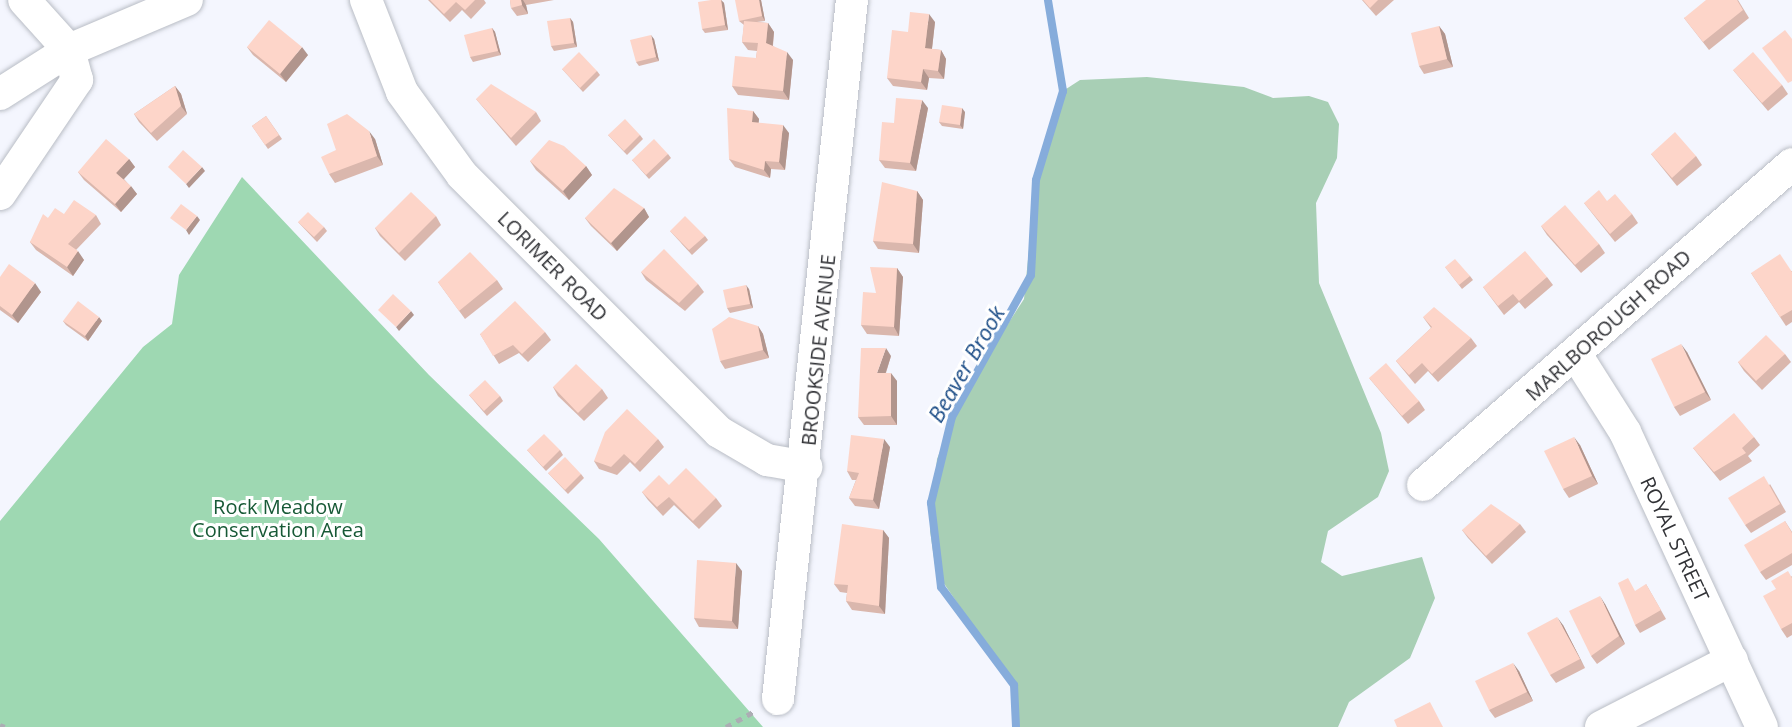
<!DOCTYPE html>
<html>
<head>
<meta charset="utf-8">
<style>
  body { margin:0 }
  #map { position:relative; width:1792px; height:727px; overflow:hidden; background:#f4f6fe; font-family:"Open Sans",sans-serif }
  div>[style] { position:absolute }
  .green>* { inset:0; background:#a8cfb5 }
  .forest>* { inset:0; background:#9ed8b2 }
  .stream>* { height:8px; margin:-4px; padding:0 4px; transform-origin:4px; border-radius:4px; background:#86acdb }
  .path>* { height:5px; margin-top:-2.5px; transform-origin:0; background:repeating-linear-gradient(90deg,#acadb4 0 6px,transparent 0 12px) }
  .roads { filter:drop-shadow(0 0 2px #b9bdc5) drop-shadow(0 0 2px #b9bdc5) }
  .minor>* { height:32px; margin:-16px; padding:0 16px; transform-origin:16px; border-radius:16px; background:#fff }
  .wall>* { inset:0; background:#dab7ad }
  .shaded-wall>* { inset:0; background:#b1958d }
  .building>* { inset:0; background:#fdd5c9 }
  span { translate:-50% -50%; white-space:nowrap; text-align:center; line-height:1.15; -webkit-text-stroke:6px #fff; paint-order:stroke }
  .street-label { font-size:20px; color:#313236 }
  .park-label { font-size:20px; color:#175936 }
  .water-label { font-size:22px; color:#1c4d87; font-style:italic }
</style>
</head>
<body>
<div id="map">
  <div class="green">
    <i style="clip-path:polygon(1147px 77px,1244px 87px,1273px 98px,1309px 96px,1328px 102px,1339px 124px,1337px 158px,1316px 203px,1319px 283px,1381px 433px,1389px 471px,1378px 497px,1328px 531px,1321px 562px,1342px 576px,1422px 557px,1435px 598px,1410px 658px,1349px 702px,1338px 727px,1016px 727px,1014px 685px,936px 572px,930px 531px,937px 459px,963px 393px,1024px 299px,1036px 180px,1063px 91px,1080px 80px)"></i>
  </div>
  <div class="forest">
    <i style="clip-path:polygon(242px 177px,429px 375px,599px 539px,763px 727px,0 727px,0 521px,143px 347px,172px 324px,179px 275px)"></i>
  </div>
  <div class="stream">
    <i style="left:1016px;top:727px;width:42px;rotate:-92.7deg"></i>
    <i style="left:1014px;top:685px;width:122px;rotate:-126.7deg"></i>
    <i style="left:941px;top:587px;width:85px;rotate:-96.8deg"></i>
    <i style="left:931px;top:503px;width:89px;rotate:-76.3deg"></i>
    <i style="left:952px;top:417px;width:162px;rotate:-60.9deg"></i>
    <i style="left:1031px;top:275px;width:95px;rotate:-87deg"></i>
    <i style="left:1036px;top:180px;width:93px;rotate:-73.1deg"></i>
    <i style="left:1063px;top:91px;width:92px;rotate:-99.4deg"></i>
  </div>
  <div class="path">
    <i style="left:0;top:725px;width:5px;rotate:22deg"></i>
    <i style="left:726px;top:727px;width:31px;rotate:-29deg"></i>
  </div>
  <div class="roads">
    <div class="minor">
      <i style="left:366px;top:0;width:99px;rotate:68.6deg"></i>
      <i style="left:402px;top:92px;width:102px;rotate:54.1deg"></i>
      <i style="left:462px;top:175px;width:363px;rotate:45deg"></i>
      <i style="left:719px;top:432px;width:56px;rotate:30.3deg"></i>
      <i style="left:767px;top:460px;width:40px;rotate:10deg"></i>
      <i style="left:0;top:94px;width:82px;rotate:-32.5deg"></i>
      <i style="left:69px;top:50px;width:128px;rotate:-23deg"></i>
      <i style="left:0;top:194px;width:138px;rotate:-56deg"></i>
      <i style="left:77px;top:80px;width:31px;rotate:-105deg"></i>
      <i style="left:69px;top:50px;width:67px;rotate:-132deg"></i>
      <i style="left:1577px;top:356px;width:90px;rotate:57.7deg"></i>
      <i style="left:1625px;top:432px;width:325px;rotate:65.1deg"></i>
      <i style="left:1423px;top:485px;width:489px;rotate:-41deg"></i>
      <i style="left:778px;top:699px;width:703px;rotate:-83.96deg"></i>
      <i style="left:1601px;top:727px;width:147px;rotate:-27.1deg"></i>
    </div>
  </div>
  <div class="wall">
    <i style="clip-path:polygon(428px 0,484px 0,486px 3px,471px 19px,462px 10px,450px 22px)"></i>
    <i style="clip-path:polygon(510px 0,554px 0,526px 5px,528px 14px,517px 16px,511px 8px)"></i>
    <i style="clip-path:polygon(721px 0,724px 3px,728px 30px,705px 33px,702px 29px)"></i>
    <i style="clip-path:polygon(761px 0,765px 21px,757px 22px,768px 23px,774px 32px,773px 46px,793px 60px,789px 100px,738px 95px,732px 86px,756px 58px,757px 51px,748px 50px,742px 42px,744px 25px,739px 21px)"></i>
    <i style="clip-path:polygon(1362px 0,1394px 0,1376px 16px)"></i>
    <i style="clip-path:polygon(1738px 0,1749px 18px,1709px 50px,1684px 18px)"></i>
    <i style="clip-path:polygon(570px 18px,573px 22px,577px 47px,554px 51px,551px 46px)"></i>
    <i style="clip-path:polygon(935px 22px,932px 49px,941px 50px,946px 59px,944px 79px,929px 78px,927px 90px,893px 86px,887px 78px,908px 32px)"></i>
    <i style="clip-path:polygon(1439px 26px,1445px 34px,1453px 67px,1424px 74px,1419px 66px)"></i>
    <i style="clip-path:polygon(492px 28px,495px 32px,501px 55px,473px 62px,470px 57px)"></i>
    <i style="clip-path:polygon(654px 39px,659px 61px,639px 66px,636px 62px)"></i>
    <i style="clip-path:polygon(247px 47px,308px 55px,286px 82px,253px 55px)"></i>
    <i style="clip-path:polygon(562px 69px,597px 71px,600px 75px,583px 92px)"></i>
    <i style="clip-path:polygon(1733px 70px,1782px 85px,1788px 94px,1768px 111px)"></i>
    <i style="clip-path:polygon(175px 86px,181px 94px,187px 114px,157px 141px,139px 122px,134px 114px)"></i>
    <i style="clip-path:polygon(476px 99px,536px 112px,541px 121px,516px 146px)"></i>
    <i style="clip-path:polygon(928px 108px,916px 171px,885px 168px,879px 160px,894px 123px)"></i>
    <i style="clip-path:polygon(753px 111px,759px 119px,758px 123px,789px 133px,785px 170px,771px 169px,770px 178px,735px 167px,729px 159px)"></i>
    <i style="clip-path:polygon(965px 112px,963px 129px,942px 126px,939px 122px)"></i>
    <i style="clip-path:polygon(266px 116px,282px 139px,268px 149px,252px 126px)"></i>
    <i style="clip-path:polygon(608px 135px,640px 135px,643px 139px,627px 155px)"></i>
    <i style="clip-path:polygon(375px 139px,383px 165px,335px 183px,329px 174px)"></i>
    <i style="clip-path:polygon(668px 154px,671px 158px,649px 179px,632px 160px)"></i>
    <i style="clip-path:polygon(1651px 154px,1696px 156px,1702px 165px,1677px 186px)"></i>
    <i style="clip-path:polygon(129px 159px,135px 167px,124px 179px,137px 194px,121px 212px,84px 180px,78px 172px)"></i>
    <i style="clip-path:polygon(530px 161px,586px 166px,592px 175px,569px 200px,536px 170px)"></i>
    <i style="clip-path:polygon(917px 191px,923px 200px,919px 253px,878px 249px,873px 241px)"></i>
    <i style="clip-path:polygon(1607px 201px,1632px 214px,1638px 223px,1615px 242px,1584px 203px)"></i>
    <i style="clip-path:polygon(644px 208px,649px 217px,617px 251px,591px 226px,585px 218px)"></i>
    <i style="clip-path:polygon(64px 214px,96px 215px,101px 224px,76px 250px,84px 260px,73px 276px,36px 250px,30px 242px,48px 218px)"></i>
    <i style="clip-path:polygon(436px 216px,441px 225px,405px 261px,380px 236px,375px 228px)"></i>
    <i style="clip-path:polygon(298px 222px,324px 227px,327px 231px,317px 242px)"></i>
    <i style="clip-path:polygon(1541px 226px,1599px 244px,1605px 253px,1581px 273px,1547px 235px)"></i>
    <i style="clip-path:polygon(670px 231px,705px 236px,708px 240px,692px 255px)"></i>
    <i style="clip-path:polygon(1445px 267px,1470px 276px,1473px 280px,1462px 289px)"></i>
    <i style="clip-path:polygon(897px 268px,903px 277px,899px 336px,867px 334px,861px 325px,876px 293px)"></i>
    <i style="clip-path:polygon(1792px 271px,1792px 322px,1786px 326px,1751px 273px)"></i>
    <i style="clip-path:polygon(641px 272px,698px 284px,704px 292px,685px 311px,646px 280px)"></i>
    <i style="clip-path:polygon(0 277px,41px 292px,18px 323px,0 310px)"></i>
    <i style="clip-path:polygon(1547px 277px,1553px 285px,1525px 309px,1519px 302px,1504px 315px,1483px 287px)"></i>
    <i style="clip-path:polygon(497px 280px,503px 289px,465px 319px,438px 282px)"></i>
    <i style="clip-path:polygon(749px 289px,753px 308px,730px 313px,727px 308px)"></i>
    <i style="clip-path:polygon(1423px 317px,1471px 338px,1477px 346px,1438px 382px,1428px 371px,1415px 384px,1396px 361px,1431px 328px)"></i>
    <i style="clip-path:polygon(63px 321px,102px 321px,88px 341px,66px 325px)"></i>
    <i style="clip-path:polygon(758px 326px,763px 334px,769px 358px,725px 369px,720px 361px)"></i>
    <i style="clip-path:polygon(545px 332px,551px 340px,528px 362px,519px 353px,499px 364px,480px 334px)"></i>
    <i style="clip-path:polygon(1687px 352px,1711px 400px,1680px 416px,1674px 407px)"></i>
    <i style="clip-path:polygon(1785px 354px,1791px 362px,1762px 390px,1744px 371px,1738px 362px)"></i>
    <i style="clip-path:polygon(891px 356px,886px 373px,897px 381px,897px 425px,864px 425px,858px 417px)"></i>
    <i style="clip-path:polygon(1369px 378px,1419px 401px,1425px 410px,1408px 424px)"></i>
    <i style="clip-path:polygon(553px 387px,602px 389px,608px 398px,584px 421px,558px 396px)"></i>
    <i style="clip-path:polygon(469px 395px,500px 396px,503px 401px,487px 416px)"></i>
    <i style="clip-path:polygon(1754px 437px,1760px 445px,1748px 456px,1752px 461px,1720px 481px,1693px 448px)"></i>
    <i style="clip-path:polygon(658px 439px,664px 447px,640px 472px,630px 462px,617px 475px,599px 469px,594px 461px)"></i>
    <i style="clip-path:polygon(1580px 445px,1598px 484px,1569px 498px,1563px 489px)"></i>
    <i style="clip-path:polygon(890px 447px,879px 509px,855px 506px,849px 498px,856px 480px,852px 480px,847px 471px)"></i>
    <i style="clip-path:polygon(527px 450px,560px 450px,563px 455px,546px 471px)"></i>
    <i style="clip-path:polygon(548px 473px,581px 474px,584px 478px,568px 494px)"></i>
    <i style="clip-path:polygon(1770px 484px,1786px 512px,1751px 533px,1745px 525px)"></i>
    <i style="clip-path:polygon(669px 485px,716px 498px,722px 506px,699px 529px,674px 505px,663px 516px,648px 500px,642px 492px)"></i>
    <i style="clip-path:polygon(1785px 521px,1792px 532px,1792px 565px,1766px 580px,1760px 572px)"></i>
    <i style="clip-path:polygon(1520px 524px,1526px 532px,1492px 564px,1468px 538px,1462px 530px)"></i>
    <i style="clip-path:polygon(883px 530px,889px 538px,885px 614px,852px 610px,846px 601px,847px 593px,840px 592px,834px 584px)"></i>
    <i style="clip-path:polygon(742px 571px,738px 629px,699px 627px,694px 618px)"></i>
    <i style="clip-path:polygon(1792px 576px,1792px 635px,1787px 638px,1781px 629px,1776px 589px)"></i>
    <i style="clip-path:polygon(1646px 584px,1666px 619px,1640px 633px,1635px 625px)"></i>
    <i style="clip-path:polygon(1605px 604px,1625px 644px,1597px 664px,1591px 656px)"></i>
    <i style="clip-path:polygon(1563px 625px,1585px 668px,1556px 683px,1550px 675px)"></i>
    <i style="clip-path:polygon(1519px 671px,1533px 701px,1495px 718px,1489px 710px)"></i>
  </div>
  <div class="shaded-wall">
    <i style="clip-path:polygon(521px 0,523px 0,526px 5px,528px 14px,522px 5px)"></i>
    <i style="clip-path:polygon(721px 0,724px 3px,728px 30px,725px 25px)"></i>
    <i style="clip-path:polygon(759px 0,761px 0,765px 21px,762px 16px)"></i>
    <i style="clip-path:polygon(929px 14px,935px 22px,931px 57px,925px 48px)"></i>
    <i style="clip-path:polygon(570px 18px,573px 22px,577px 47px,574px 43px)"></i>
    <i style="clip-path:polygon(768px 23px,774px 32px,772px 52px,766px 43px)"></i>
    <i style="clip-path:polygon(1439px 26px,1445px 34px,1453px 67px,1447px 59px)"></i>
    <i style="clip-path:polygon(492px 28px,495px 32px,501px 55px,498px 51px)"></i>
    <i style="clip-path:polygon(651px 35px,654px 39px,659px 61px,656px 57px)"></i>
    <i style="clip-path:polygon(302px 47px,308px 55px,286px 82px,280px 74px)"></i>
    <i style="clip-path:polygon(941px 50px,946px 59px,944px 79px,938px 71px)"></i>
    <i style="clip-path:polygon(787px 52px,793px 60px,789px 100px,783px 91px)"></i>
    <i style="clip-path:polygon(923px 69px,929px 78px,927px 90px,921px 82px)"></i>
    <i style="clip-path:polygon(175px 86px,181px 94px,187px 114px,181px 106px)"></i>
    <i style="clip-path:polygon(922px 100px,928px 108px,916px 171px,910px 163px)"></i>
    <i style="clip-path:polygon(962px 108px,965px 112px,963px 129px,960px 125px)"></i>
    <i style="clip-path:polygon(753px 111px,759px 119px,758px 130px,752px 122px)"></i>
    <i style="clip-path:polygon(783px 125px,789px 133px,785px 170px,779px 162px)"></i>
    <i style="clip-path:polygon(369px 131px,375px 139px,383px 165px,377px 156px)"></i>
    <i style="clip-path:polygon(129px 159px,135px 167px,122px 181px,116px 173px)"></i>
    <i style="clip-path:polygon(765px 161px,771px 169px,770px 178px,764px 170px)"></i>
    <i style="clip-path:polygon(586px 166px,592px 175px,569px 200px,563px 191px)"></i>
    <i style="clip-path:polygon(202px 167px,205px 171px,189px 188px,186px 184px)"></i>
    <i style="clip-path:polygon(131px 186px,137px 194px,121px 212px,115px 204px)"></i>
    <i style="clip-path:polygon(917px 191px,923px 200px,919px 253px,913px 244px)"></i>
    <i style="clip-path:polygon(644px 208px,649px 217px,617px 251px,611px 243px)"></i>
    <i style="clip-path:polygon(197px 216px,200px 220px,189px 235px,186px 230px)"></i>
    <i style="clip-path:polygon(78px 251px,84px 260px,73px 276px,67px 267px)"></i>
    <i style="clip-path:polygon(897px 268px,903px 277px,899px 336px,894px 327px)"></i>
    <i style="clip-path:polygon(35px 283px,41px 292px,18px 323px,12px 315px)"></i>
    <i style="clip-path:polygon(746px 285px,749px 289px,753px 308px,750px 304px)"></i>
    <i style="clip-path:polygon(411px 311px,414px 315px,399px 331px,396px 327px)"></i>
    <i style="clip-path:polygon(99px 317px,102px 321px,88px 341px,85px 336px)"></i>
    <i style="clip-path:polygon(758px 326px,763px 334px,769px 358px,763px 350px)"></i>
    <i style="clip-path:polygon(1681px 344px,1687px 352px,1711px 400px,1705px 392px)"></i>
    <i style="clip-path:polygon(886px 348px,891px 356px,883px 381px,877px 373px)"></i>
    <i style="clip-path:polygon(891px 373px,897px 381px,897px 425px,891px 416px)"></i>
    <i style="clip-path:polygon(1574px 437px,1580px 445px,1598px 484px,1592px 476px)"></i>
    <i style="clip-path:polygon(884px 439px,890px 447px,879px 509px,873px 500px)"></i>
    <i style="clip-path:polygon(883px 530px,889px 538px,885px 614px,879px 606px)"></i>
    <i style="clip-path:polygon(736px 563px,742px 571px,738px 629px,732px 621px)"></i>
    <i style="clip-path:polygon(1600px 596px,1605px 604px,1625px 644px,1619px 636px)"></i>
    <i style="clip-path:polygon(1557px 617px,1563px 625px,1585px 668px,1580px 659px)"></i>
    <i style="clip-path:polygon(1513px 663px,1519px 671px,1533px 701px,1527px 692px)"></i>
  </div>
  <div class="building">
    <i style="clip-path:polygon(430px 0,475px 0,465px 10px,456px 2px,444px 14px)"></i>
    <i style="clip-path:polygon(510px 0,521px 0,522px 5px,511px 8px)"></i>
    <i style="clip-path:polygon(711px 0,721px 0,725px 25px,702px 29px,698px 2px)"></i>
    <i style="clip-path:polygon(735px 0,759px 0,762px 16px,739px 21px)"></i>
    <i style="clip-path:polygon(1363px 0,1378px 0,1370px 8px)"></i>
    <i style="clip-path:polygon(1706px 0,1737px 0,1743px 10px,1703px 42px,1684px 18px)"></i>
    <i style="clip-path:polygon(910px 12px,929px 14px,925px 48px,941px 50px,938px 71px,923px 69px,921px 82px,887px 78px,892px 30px,908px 32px)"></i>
    <i style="clip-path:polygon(570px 18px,574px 43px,551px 46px,547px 21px)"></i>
    <i style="clip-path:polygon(269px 20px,302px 47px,280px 74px,247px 47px)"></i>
    <i style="clip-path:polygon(744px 21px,768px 23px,766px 43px,787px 52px,783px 91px,732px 86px,735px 56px,756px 58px,758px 43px,742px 42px)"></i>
    <i style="clip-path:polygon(1439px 26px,1447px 59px,1419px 66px,1411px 33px)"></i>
    <i style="clip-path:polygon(492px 28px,498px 51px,470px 57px,464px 35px)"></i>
    <i style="clip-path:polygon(1785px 30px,1792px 39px,1792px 81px,1788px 83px,1762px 48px)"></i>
    <i style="clip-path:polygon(651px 35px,656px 57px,636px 62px,630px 40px)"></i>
    <i style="clip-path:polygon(579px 52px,597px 71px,580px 88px,562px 69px)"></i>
    <i style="clip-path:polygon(1753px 52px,1782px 85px,1762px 103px,1733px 70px)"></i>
    <i style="clip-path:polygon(491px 84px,536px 112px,511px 138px,476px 99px)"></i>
    <i style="clip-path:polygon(175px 86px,181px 106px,151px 133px,134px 114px)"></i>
    <i style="clip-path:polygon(896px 98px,922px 100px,910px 163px,879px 160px,882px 122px,894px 123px)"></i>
    <i style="clip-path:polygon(942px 105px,962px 108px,960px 125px,939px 122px)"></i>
    <i style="clip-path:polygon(727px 108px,753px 111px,752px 122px,783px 125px,779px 162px,765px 161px,764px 170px,729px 159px)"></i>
    <i style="clip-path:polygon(347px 114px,369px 131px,377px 156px,329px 174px,321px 157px,336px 150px,327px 124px)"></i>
    <i style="clip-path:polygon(266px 116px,279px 135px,265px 145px,252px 126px)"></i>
    <i style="clip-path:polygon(625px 119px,640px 135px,624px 151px,608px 135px)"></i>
    <i style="clip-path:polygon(1675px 132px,1696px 156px,1672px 178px,1651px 154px)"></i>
    <i style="clip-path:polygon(106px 139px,129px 159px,116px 173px,131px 186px,115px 204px,78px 172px)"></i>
    <i style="clip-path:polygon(654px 139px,668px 154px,646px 175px,632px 160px)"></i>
    <i style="clip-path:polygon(549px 140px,564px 146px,586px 166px,563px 191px,530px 161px)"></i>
    <i style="clip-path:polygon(183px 150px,202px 167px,186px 184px,168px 167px)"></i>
    <i style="clip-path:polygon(882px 182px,917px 191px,913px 244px,873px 241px)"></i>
    <i style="clip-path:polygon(614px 188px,644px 208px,611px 243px,585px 218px)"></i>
    <i style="clip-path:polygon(1599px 190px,1607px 201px,1615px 194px,1632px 214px,1610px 234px,1584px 203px)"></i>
    <i style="clip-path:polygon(411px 192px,436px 216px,399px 253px,375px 228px)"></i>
    <i style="clip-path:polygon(74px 200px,96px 215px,68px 244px,78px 251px,67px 267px,30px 242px,43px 214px,48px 218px,55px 208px,64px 214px)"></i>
    <i style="clip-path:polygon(181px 204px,197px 216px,186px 230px,170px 218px)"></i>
    <i style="clip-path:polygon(1565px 205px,1599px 244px,1575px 265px,1541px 226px)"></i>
    <i style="clip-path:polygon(308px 212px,324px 227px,314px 237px,298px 222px)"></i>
    <i style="clip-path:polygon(685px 216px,705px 236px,689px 250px,670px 231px)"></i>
    <i style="clip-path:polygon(664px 249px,698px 284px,679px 303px,641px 272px)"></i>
    <i style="clip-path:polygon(1525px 251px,1547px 277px,1519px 301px,1513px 294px,1498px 306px,1483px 287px)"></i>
    <i style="clip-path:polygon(470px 252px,497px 280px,459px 311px,438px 282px)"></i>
    <i style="clip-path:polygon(1780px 254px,1792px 272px,1792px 310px,1780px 317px,1751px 273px)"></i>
    <i style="clip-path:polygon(1455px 259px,1470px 276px,1459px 285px,1445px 267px)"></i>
    <i style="clip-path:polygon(9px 264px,35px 283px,12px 315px,0 306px,0 277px)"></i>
    <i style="clip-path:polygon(870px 267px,897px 268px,894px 327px,861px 325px,863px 292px,876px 293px)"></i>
    <i style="clip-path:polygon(746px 285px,750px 304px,727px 308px,723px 290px)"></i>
    <i style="clip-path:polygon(393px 294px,411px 311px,396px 327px,378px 310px)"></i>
    <i style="clip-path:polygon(78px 301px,99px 317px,85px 336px,63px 321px)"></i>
    <i style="clip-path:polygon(515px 301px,545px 332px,522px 354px,513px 345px,493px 356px,480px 334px)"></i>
    <i style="clip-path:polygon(1434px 307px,1471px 338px,1432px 374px,1422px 363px,1409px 375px,1396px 361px,1432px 327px,1423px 317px)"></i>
    <i style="clip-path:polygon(729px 317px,758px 326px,763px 350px,720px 361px,712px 329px)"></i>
    <i style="clip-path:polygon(1766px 335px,1785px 354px,1756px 381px,1738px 362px)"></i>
    <i style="clip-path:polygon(1681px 344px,1705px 392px,1674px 407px,1651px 359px)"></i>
    <i style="clip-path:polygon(861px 348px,886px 348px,877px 373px,891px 373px,891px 416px,858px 417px)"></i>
    <i style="clip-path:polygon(1386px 363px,1419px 401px,1402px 416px,1369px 378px)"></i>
    <i style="clip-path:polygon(576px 364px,602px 389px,578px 413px,553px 387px)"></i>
    <i style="clip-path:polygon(485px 380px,500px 396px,484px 411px,469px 395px)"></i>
    <i style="clip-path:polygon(627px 409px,658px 439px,635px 464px,624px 454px,611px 467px,594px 461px,605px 432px)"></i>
    <i style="clip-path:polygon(1734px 413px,1754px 437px,1742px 448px,1746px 453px,1714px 472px,1693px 448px)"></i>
    <i style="clip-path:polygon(544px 434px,560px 450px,543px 467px,527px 450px)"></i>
    <i style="clip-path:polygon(851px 435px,884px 439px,873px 500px,849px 498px,859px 473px,847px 471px)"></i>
    <i style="clip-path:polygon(1574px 437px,1592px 476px,1563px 489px,1544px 451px)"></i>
    <i style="clip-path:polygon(565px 457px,581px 474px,565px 490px,548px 473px)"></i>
    <i style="clip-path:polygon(686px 468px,716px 498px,693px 521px,669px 497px,657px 507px,642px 492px,659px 475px,669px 485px)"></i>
    <i style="clip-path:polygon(1764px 476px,1780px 504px,1745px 525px,1728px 498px)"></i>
    <i style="clip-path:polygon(1491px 504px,1520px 524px,1486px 556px,1462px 530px)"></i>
    <i style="clip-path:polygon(1785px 521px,1792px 533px,1792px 553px,1760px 572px,1744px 545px)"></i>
    <i style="clip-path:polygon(842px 524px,883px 530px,879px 606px,846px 601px,848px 585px,834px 584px)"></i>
    <i style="clip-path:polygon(697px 560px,736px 563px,732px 621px,694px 618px)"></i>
    <i style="clip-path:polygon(1788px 571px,1792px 578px,1792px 623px,1781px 629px,1763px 596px,1776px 589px,1771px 581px)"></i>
    <i style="clip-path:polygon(1628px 578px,1635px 591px,1646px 584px,1661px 610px,1635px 625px,1618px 583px)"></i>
    <i style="clip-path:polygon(1600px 596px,1619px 636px,1591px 656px,1569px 611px)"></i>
    <i style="clip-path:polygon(1557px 617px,1580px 659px,1550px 675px,1527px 633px)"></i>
    <i style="clip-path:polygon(1513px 663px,1527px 692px,1489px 710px,1475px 681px)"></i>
    <i style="clip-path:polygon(1430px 702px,1443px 727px,1397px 727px,1394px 720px)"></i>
  </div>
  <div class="street-label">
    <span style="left:553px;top:266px;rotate:45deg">LORIMER ROAD</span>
    <span style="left:1608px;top:325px;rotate:-42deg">MARLBOROUGH ROAD</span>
    <span style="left:818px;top:350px;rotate:-84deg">BROOKSIDE AVENUE</span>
    <span style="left:1675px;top:539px;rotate:65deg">ROYAL STREET</span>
  </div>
  <div class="park-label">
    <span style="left:278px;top:518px">Rock Meadow<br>Conservation Area</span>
  </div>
  <div class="water-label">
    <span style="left:966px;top:364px;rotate:-60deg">Beaver Brook</span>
  </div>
</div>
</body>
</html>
